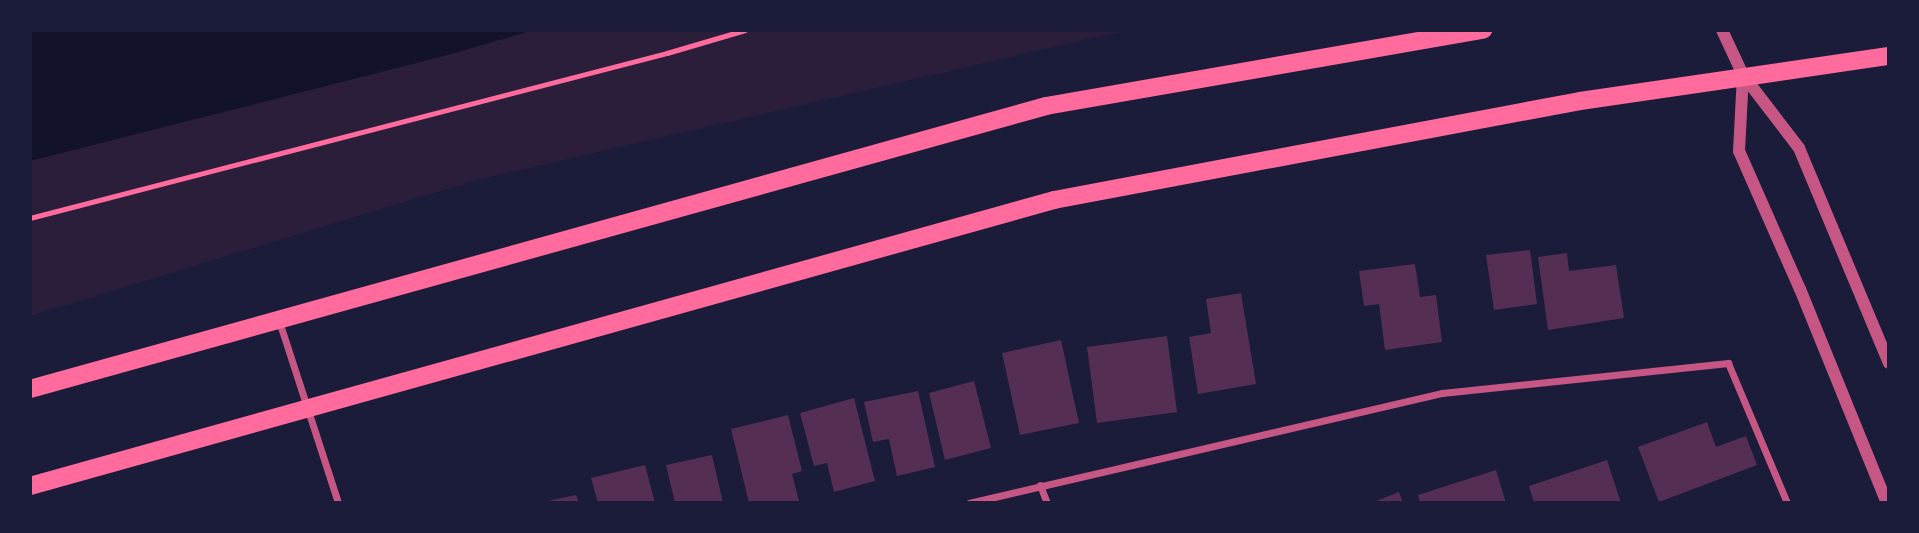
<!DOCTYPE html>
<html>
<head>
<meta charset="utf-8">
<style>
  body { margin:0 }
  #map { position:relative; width:1919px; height:533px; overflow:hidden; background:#1b1b3a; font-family:"Zilla Slab",serif }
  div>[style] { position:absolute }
  .green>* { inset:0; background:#2a1e3b }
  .water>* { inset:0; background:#12122b }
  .building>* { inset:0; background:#542f53 }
  .path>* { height:4.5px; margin:-2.25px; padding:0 2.25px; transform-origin:2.25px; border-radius:2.25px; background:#ff6b9d }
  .minor>* { height:7px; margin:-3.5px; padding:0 3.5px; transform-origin:3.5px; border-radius:3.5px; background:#c65784 }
  .tertiary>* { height:12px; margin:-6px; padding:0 6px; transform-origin:6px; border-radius:6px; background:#c65784 }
  .primary>* { height:18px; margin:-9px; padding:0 9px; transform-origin:9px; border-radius:9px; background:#ff6b9d }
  span { translate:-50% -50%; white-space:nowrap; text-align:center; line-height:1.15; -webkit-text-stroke:5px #1b1b3a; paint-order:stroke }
  .frame { position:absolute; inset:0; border:32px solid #1b1b3a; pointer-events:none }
</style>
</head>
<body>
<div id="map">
  <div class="green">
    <i style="clip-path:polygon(494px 30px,1127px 30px,477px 180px,30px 316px,30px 136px)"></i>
  </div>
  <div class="water">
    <i style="clip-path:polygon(30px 30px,534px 30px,444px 56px,30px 161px)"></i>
  </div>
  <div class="building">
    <i style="clip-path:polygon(1530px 250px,1537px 304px,1494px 310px,1486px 255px)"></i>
    <i style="clip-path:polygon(1567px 253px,1569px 271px,1616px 265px,1624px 318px,1548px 330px,1538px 257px)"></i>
    <i style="clip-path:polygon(1415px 264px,1420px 297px,1436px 295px,1442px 342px,1385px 350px,1379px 304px,1364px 306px,1359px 271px)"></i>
    <i style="clip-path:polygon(1241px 293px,1256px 384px,1198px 394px,1189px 337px,1211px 333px,1206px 299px)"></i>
    <i style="clip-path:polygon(1167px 336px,1177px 412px,1097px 423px,1087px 347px)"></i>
    <i style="clip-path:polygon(1061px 340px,1079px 423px,1020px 435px,1002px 353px)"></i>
    <i style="clip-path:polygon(974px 381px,991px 448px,945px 460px,929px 393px)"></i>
    <i style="clip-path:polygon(918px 391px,935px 467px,897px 476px,889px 439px,873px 442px,864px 402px)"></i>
    <i style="clip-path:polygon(854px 398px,875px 481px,834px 492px,827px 463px,814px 466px,800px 413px)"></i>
    <i style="clip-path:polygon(788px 415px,802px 471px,792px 474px,799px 501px,749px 503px,731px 429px)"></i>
    <i style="clip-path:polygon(1707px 422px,1716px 447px,1746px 436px,1757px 465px,1659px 502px,1638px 447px)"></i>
    <i style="clip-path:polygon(712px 455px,723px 503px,675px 503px,666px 465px)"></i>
    <i style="clip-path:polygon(1607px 460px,1621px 503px,1534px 503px,1529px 486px)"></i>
    <i style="clip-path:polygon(645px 465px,655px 503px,598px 503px,591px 478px)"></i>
    <i style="clip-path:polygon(1496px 470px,1506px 503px,1420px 503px,1418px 495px)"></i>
    <i style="clip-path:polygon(1399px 492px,1403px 503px,1371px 503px)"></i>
    <i style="clip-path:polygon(576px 495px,579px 503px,543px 503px,543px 502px)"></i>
  </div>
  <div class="path">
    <i style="left:30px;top:218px;width:658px;rotate:-14.52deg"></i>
    <i style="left:667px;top:53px;width:81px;rotate:-16.4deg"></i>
  </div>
  <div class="minor">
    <i style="left:279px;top:321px;width:191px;rotate:72deg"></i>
    <i style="left:1040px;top:485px;width:19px;rotate:69deg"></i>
    <i style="left:969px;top:503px;width:486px;rotate:-13.1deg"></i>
    <i style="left:1442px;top:393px;width:288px;rotate:-6deg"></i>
    <i style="left:1728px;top:363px;width:152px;rotate:67.1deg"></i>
  </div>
  <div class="tertiary">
    <i style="left:1722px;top:30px;width:50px;rotate:65deg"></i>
    <i style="left:1743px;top:75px;width:92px;rotate:52.5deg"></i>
    <i style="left:1799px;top:148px;width:233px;rotate:67.3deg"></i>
    <i style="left:1743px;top:75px;width:76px;rotate:93deg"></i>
    <i style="left:1739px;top:151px;width:151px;rotate:66.2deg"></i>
    <i style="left:1800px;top:289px;width:231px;rotate:67.9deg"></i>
  </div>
  <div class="primary">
    <i style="left:30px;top:389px;width:1055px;rotate:-15.56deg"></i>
    <i style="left:1046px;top:106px;width:444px;rotate:-9.9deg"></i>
    <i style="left:30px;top:486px;width:1063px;rotate:-15.6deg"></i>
    <i style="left:1054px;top:200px;width:535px;rotate:-10.66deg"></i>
    <i style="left:1580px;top:101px;width:312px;rotate:-8.3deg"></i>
  </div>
  <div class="frame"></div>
</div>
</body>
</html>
